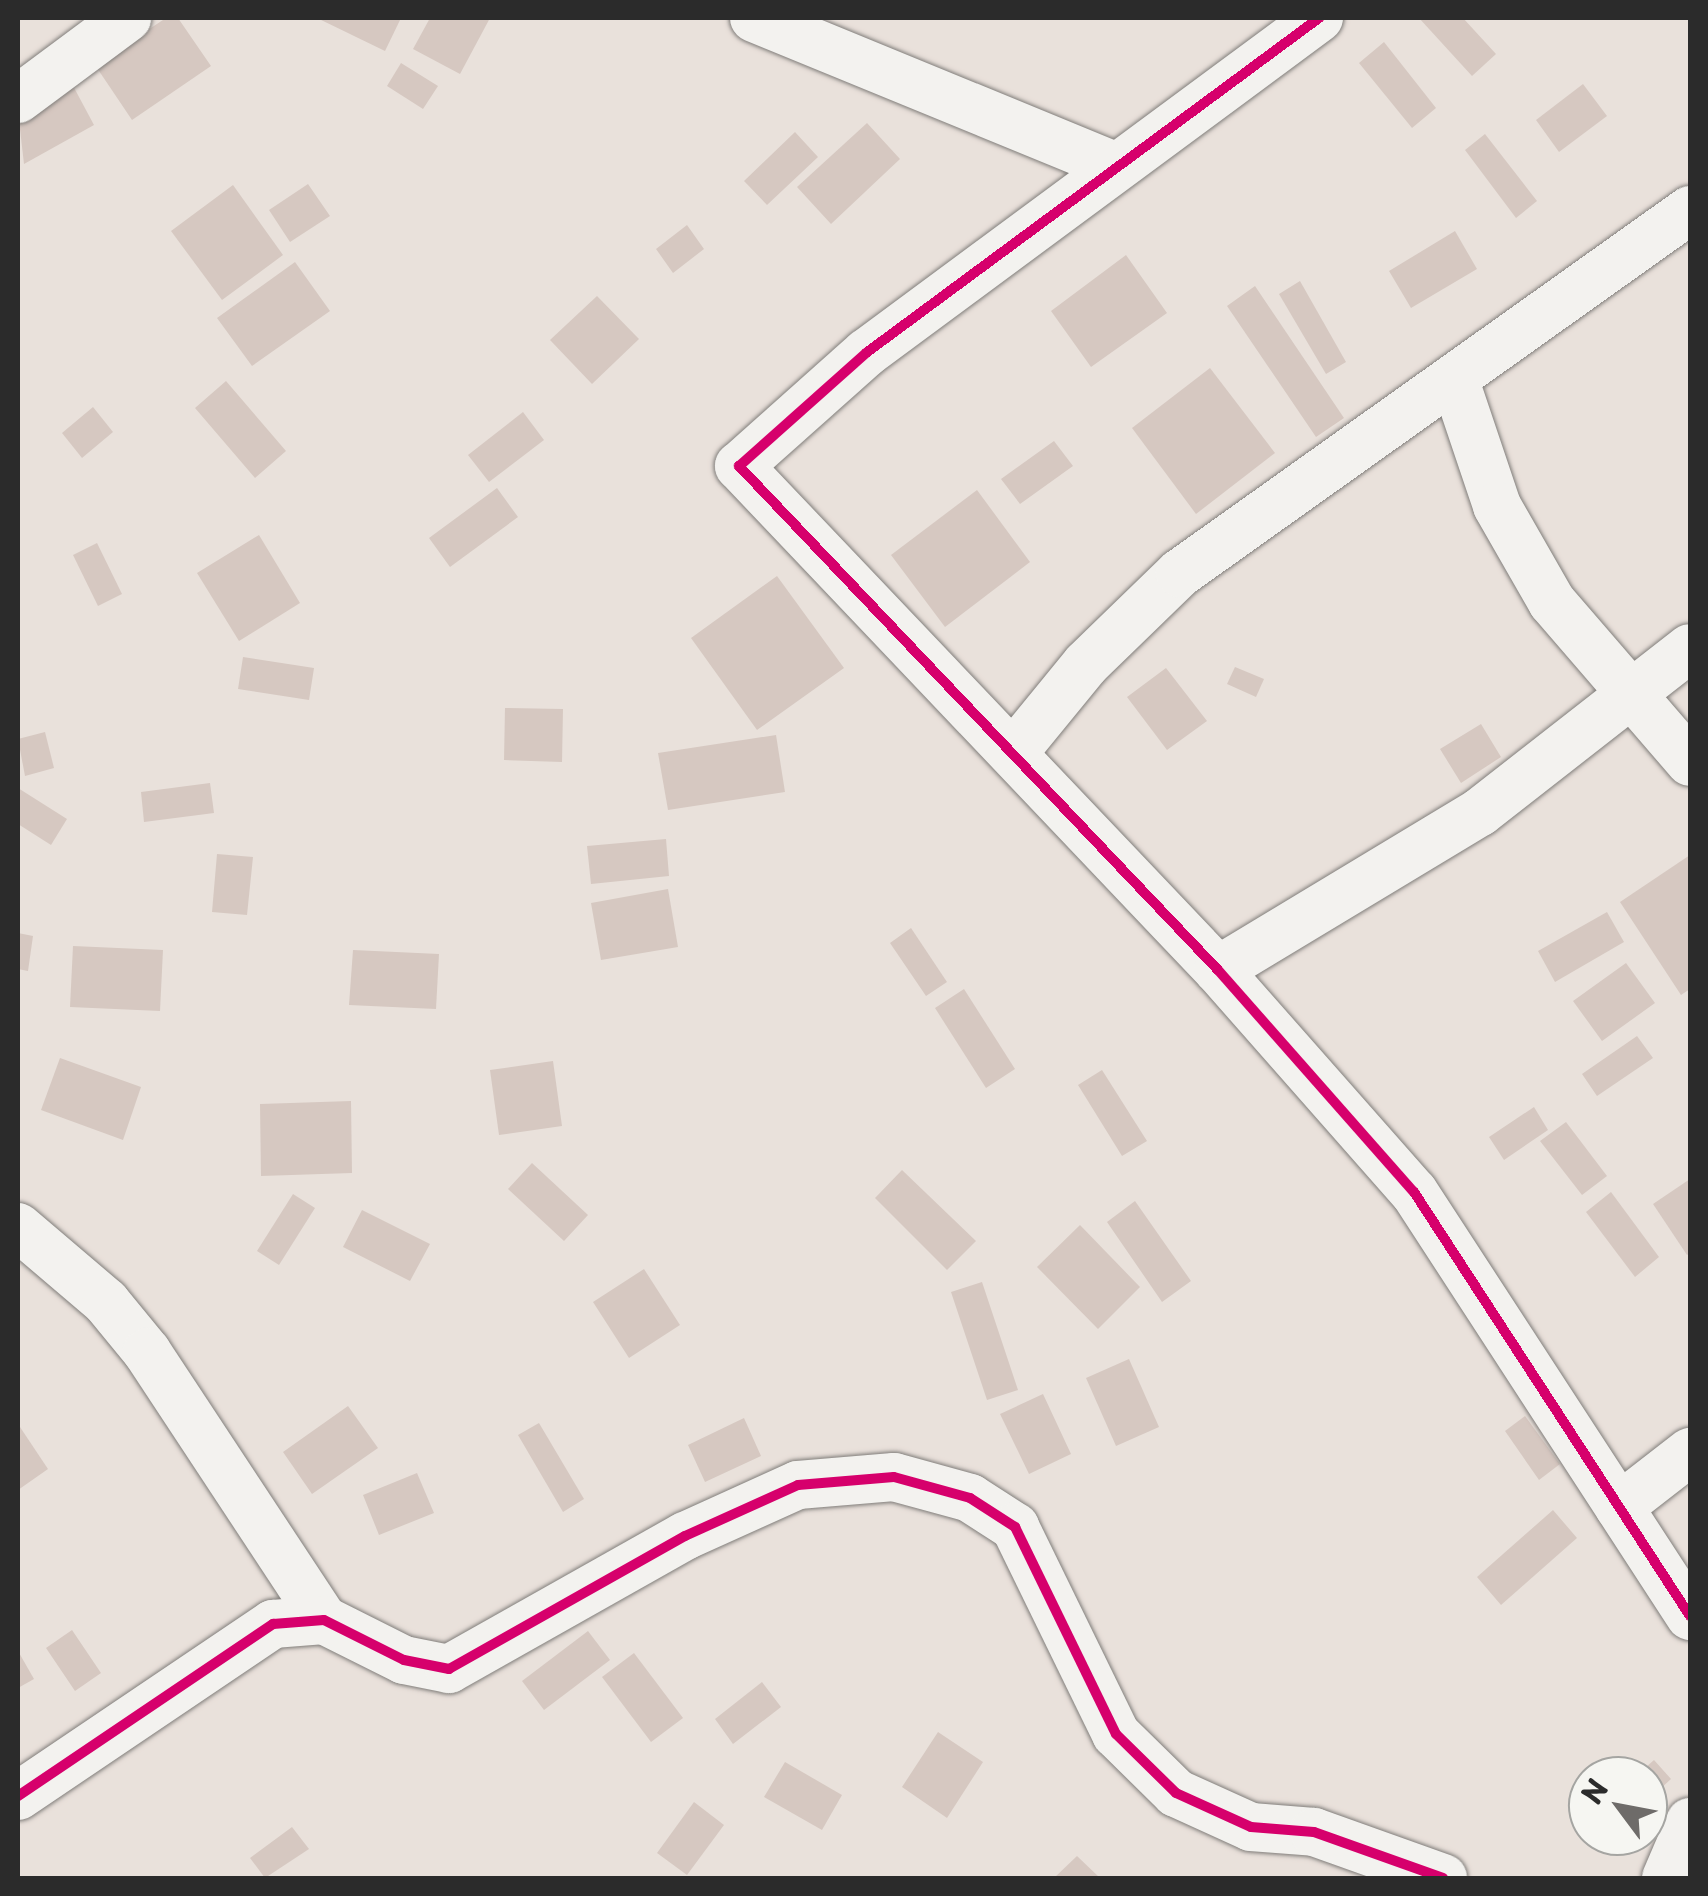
<!DOCTYPE html>
<html>
<head>
<meta charset="utf-8">
<style>
  body { margin:0 }
  #map { position:relative; width:1708px; height:1896px; overflow:hidden; background:#e9e1db; font-family:"Playpen Sans",sans-serif }
  div>[style] { position:absolute }
  .building>* { inset:0; background:#d6c8c1 }
  .roads { filter:drop-shadow(0 0 2px #807d7a) drop-shadow(0 0 2px #807d7a) }
  .street>* { height:48px; margin:-24px; padding:0 24px; transform-origin:24px; border-radius:24px; background:#f3f2ef }
  .cycleway>* { height:10px; margin:-5px; padding:0 5px; transform-origin:5px; border-radius:5px; background:#d6006c }
  span { translate:-50% -50%; white-space:nowrap; text-align:center; line-height:1.15; -webkit-text-stroke:10px #f6f6f2; paint-order:stroke }
  .frame { position:absolute; inset:0; border:20px solid #2b2b2b; pointer-events:none }
  .north { position:absolute; left:1568px; top:1756px; width:100px; height:100px; box-sizing:border-box; background:#f6f6f2; border:2px solid #a5a5a2; border-radius:50%; rotate:302deg; font-size:28px; font-weight:700; line-height:40px; text-align:center; color:#2b2b2b }
  .north::after { content:''; display:block; margin:auto; width:35px; height:45px; background:#6e6b69; clip-path:polygon(50% 0,100% 100%,50% 72%,0 100%) }
</style>
</head>
<body>
<div id="map">
  <div class="building">
    <i style="clip-path:polygon(166px 18px,178px 18px,211px 66px,132px 120px,95px 65px)"></i>
    <i style="clip-path:polygon(317px 18px,401px 18px,385px 51px)"></i>
    <i style="clip-path:polygon(430px 18px,490px 18px,460px 74px,413px 49px)"></i>
    <i style="clip-path:polygon(1419px 18px,1463px 18px,1496px 54px,1472px 76px)"></i>
    <i style="clip-path:polygon(1384px 42px,1436px 108px,1412px 128px,1359px 63px)"></i>
    <i style="clip-path:polygon(401px 63px,438px 86px,423px 109px,387px 86px)"></i>
    <i style="clip-path:polygon(71px 82px,94px 125px,24px 164px,18px 112px)"></i>
    <i style="clip-path:polygon(1583px 84px,1607px 116px,1559px 152px,1536px 120px)"></i>
    <i style="clip-path:polygon(867px 123px,900px 159px,831px 224px,797px 187px)"></i>
    <i style="clip-path:polygon(795px 132px,818px 157px,767px 205px,744px 181px)"></i>
    <i style="clip-path:polygon(1485px 134px,1537px 201px,1516px 218px,1465px 150px)"></i>
    <i style="clip-path:polygon(308px 184px,330px 216px,290px 242px,269px 210px)"></i>
    <i style="clip-path:polygon(233px 185px,283px 255px,222px 300px,171px 231px)"></i>
    <i style="clip-path:polygon(687px 225px,704px 249px,673px 273px,656px 249px)"></i>
    <i style="clip-path:polygon(1455px 231px,1477px 269px,1411px 308px,1389px 271px)"></i>
    <i style="clip-path:polygon(1126px 255px,1167px 313px,1091px 367px,1051px 311px)"></i>
    <i style="clip-path:polygon(295px 262px,330px 311px,252px 366px,217px 318px)"></i>
    <i style="clip-path:polygon(1300px 281px,1346px 362px,1326px 374px,1279px 294px)"></i>
    <i style="clip-path:polygon(1255px 286px,1344px 418px,1316px 437px,1227px 306px)"></i>
    <i style="clip-path:polygon(597px 296px,639px 339px,592px 384px,550px 340px)"></i>
    <i style="clip-path:polygon(1210px 368px,1275px 453px,1196px 514px,1132px 428px)"></i>
    <i style="clip-path:polygon(226px 381px,286px 451px,255px 478px,195px 408px)"></i>
    <i style="clip-path:polygon(93px 407px,113px 432px,82px 458px,62px 433px)"></i>
    <i style="clip-path:polygon(523px 412px,544px 440px,489px 482px,468px 455px)"></i>
    <i style="clip-path:polygon(1054px 441px,1073px 466px,1020px 504px,1001px 479px)"></i>
    <i style="clip-path:polygon(497px 488px,518px 517px,450px 567px,429px 538px)"></i>
    <i style="clip-path:polygon(977px 490px,1030px 562px,945px 627px,891px 555px)"></i>
    <i style="clip-path:polygon(259px 535px,300px 603px,239px 641px,197px 573px)"></i>
    <i style="clip-path:polygon(97px 543px,122px 594px,98px 606px,73px 555px)"></i>
    <i style="clip-path:polygon(777px 576px,844px 668px,757px 730px,691px 638px)"></i>
    <i style="clip-path:polygon(243px 657px,314px 668px,309px 700px,238px 689px)"></i>
    <i style="clip-path:polygon(1235px 667px,1264px 679px,1256px 697px,1227px 684px)"></i>
    <i style="clip-path:polygon(1166px 668px,1207px 721px,1167px 750px,1127px 697px)"></i>
    <i style="clip-path:polygon(505px 708px,563px 709px,562px 762px,504px 760px)"></i>
    <i style="clip-path:polygon(1481px 724px,1501px 757px,1461px 783px,1440px 749px)"></i>
    <i style="clip-path:polygon(45px 732px,54px 768px,25px 776px,18px 739px)"></i>
    <i style="clip-path:polygon(776px 735px,785px 792px,668px 810px,658px 753px)"></i>
    <i style="clip-path:polygon(210px 783px,214px 813px,144px 822px,141px 792px)"></i>
    <i style="clip-path:polygon(18px 788px,67px 819px,51px 845px,18px 824px)"></i>
    <i style="clip-path:polygon(666px 839px,669px 876px,591px 884px,587px 846px)"></i>
    <i style="clip-path:polygon(217px 854px,253px 857px,247px 915px,212px 912px)"></i>
    <i style="clip-path:polygon(1690px 855px,1690px 989px,1681px 995px,1620px 902px)"></i>
    <i style="clip-path:polygon(668px 889px,678px 947px,601px 960px,591px 903px)"></i>
    <i style="clip-path:polygon(1607px 912px,1624px 942px,1555px 982px,1538px 951px)"></i>
    <i style="clip-path:polygon(911px 928px,947px 982px,926px 996px,890px 943px)"></i>
    <i style="clip-path:polygon(18px 933px,33px 936px,28px 971px,18px 969px)"></i>
    <i style="clip-path:polygon(73px 946px,163px 950px,160px 1011px,70px 1007px)"></i>
    <i style="clip-path:polygon(353px 950px,439px 954px,436px 1009px,349px 1005px)"></i>
    <i style="clip-path:polygon(1626px 963px,1655px 1003px,1602px 1041px,1573px 1001px)"></i>
    <i style="clip-path:polygon(964px 989px,1015px 1069px,986px 1088px,935px 1008px)"></i>
    <i style="clip-path:polygon(1637px 1036px,1653px 1058px,1597px 1096px,1582px 1074px)"></i>
    <i style="clip-path:polygon(60px 1058px,141px 1087px,123px 1140px,41px 1110px)"></i>
    <i style="clip-path:polygon(553px 1061px,562px 1126px,499px 1135px,490px 1070px)"></i>
    <i style="clip-path:polygon(1102px 1070px,1147px 1141px,1122px 1156px,1078px 1085px)"></i>
    <i style="clip-path:polygon(351px 1101px,352px 1173px,261px 1176px,260px 1104px)"></i>
    <i style="clip-path:polygon(1534px 1107px,1548px 1130px,1504px 1160px,1489px 1137px)"></i>
    <i style="clip-path:polygon(1566px 1122px,1607px 1176px,1582px 1195px,1540px 1141px)"></i>
    <i style="clip-path:polygon(532px 1163px,588px 1215px,564px 1241px,508px 1189px)"></i>
    <i style="clip-path:polygon(902px 1170px,976px 1241px,947px 1270px,875px 1198px)"></i>
    <i style="clip-path:polygon(1690px 1179px,1690px 1253px,1687px 1255px,1653px 1204px)"></i>
    <i style="clip-path:polygon(1611px 1192px,1659px 1257px,1635px 1277px,1586px 1212px)"></i>
    <i style="clip-path:polygon(293px 1194px,315px 1208px,279px 1265px,257px 1251px)"></i>
    <i style="clip-path:polygon(1135px 1201px,1191px 1281px,1162px 1302px,1107px 1222px)"></i>
    <i style="clip-path:polygon(362px 1210px,430px 1244px,410px 1281px,343px 1247px)"></i>
    <i style="clip-path:polygon(1080px 1225px,1140px 1287px,1098px 1329px,1037px 1267px)"></i>
    <i style="clip-path:polygon(644px 1269px,680px 1325px,629px 1358px,593px 1302px)"></i>
    <i style="clip-path:polygon(982px 1282px,1018px 1390px,987px 1400px,951px 1292px)"></i>
    <i style="clip-path:polygon(1129px 1359px,1159px 1427px,1116px 1446px,1086px 1378px)"></i>
    <i style="clip-path:polygon(1043px 1394px,1071px 1454px,1029px 1474px,1000px 1414px)"></i>
    <i style="clip-path:polygon(348px 1406px,378px 1448px,312px 1494px,283px 1452px)"></i>
    <i style="clip-path:polygon(1525px 1416px,1560px 1464px,1539px 1480px,1505px 1431px)"></i>
    <i style="clip-path:polygon(744px 1418px,761px 1456px,705px 1482px,688px 1445px)"></i>
    <i style="clip-path:polygon(539px 1423px,584px 1499px,563px 1512px,518px 1435px)"></i>
    <i style="clip-path:polygon(18px 1424px,48px 1469px,18px 1490px)"></i>
    <i style="clip-path:polygon(417px 1473px,434px 1513px,379px 1535px,363px 1495px)"></i>
    <i style="clip-path:polygon(1553px 1510px,1577px 1538px,1501px 1605px,1477px 1577px)"></i>
    <i style="clip-path:polygon(72px 1630px,101px 1673px,75px 1691px,46px 1648px)"></i>
    <i style="clip-path:polygon(588px 1631px,610px 1660px,544px 1710px,522px 1681px)"></i>
    <i style="clip-path:polygon(18px 1651px,34px 1679px,18px 1688px)"></i>
    <i style="clip-path:polygon(634px 1653px,683px 1718px,651px 1742px,602px 1677px)"></i>
    <i style="clip-path:polygon(762px 1682px,781px 1707px,733px 1744px,715px 1719px)"></i>
    <i style="clip-path:polygon(938px 1732px,983px 1762px,947px 1818px,902px 1787px)"></i>
    <i style="clip-path:polygon(1654px 1760px,1671px 1779px,1648px 1800px,1648px 1776px,1636px 1776px)"></i>
    <i style="clip-path:polygon(785px 1762px,842px 1795px,822px 1830px,764px 1797px)"></i>
    <i style="clip-path:polygon(694px 1802px,724px 1825px,687px 1875px,657px 1853px)"></i>
    <i style="clip-path:polygon(292px 1827px,309px 1849px,265px 1878px,250px 1858px)"></i>
    <i style="clip-path:polygon(1077px 1856px,1100px 1878px,1054px 1878px)"></i>
  </div>
  <div class="roads">
    <div class="street">
      <i style="left:754px;top:18px;width:385px;rotate:22.3deg"></i>
      <i style="left:1319px;top:18px;width:563px;rotate:143.52deg"></i>
      <i style="left:866px;top:353px;width:170px;rotate:138.3deg"></i>
      <i style="left:739px;top:466px;width:695px;rotate:46.46deg"></i>
      <i style="left:1218px;top:970px;width:296px;rotate:48.6deg"></i>
      <i style="left:1414px;top:1192px;width:506px;rotate:56.94deg"></i>
      <i style="left:18px;top:99px;width:136px;rotate:-36.6deg"></i>
      <i style="left:1454px;top:378px;width:135px;rotate:71.4deg"></i>
      <i style="left:1497px;top:506px;width:111px;rotate:60.2deg"></i>
      <i style="left:1552px;top:602px;width:211px;rotate:49.2deg"></i>
      <i style="left:1014px;top:752px;width:114px;rotate:-50.7deg"></i>
      <i style="left:1086px;top:664px;width:131px;rotate:-44.1deg"></i>
      <i style="left:1180px;top:573px;width:626px;rotate:-35.44deg"></i>
      <i style="left:1218px;top:970px;width:306px;rotate:-31.1deg"></i>
      <i style="left:1480px;top:812px;width:266px;rotate:-38deg"></i>
      <i style="left:18px;top:1227px;width:116px;rotate:40.4deg"></i>
      <i style="left:106px;top:1302px;width:65px;rotate:50.6deg"></i>
      <i style="left:147px;top:1352px;width:321px;rotate:56.6deg"></i>
      <i style="left:1619px;top:1507px;width:90px;rotate:-37.8deg"></i>
      <i style="left:18px;top:1796px;width:308px;rotate:-34deg"></i>
      <i style="left:273px;top:1624px;width:51px;rotate:-4.5deg"></i>
      <i style="left:324px;top:1620px;width:89px;rotate:26.6deg"></i>
      <i style="left:404px;top:1660px;width:46px;rotate:11.3deg"></i>
      <i style="left:449px;top:1669px;width:271px;rotate:-29.4deg"></i>
      <i style="left:685px;top:1536px;width:124px;rotate:-24.3deg"></i>
      <i style="left:798px;top:1485px;width:96px;rotate:-4.8deg"></i>
      <i style="left:894px;top:1477px;width:79px;rotate:15.4deg"></i>
      <i style="left:970px;top:1498px;width:54px;rotate:32.8deg"></i>
      <i style="left:1015px;top:1527px;width:230px;rotate:64deg"></i>
      <i style="left:1116px;top:1734px;width:84px;rotate:44.5deg"></i>
      <i style="left:1176px;top:1793px;width:82px;rotate:24.4deg"></i>
      <i style="left:1251px;top:1827px;width:63px;rotate:4.5deg"></i>
      <i style="left:1314px;top:1832px;width:137px;rotate:19.6deg"></i>
      <i style="left:1666px;top:1878px;width:61px;rotate:-66.8deg"></i>
    </div>
  </div>
  <div class="cycleway">
    <i style="left:1319px;top:18px;width:563px;rotate:143.52deg"></i>
    <i style="left:866px;top:353px;width:170px;rotate:138.3deg"></i>
    <i style="left:739px;top:466px;width:695px;rotate:46.46deg"></i>
    <i style="left:1218px;top:970px;width:296px;rotate:48.6deg"></i>
    <i style="left:1414px;top:1192px;width:506px;rotate:56.94deg"></i>
    <i style="left:18px;top:1796px;width:308px;rotate:-34deg"></i>
    <i style="left:273px;top:1624px;width:51px;rotate:-4.5deg"></i>
    <i style="left:324px;top:1620px;width:89px;rotate:26.6deg"></i>
    <i style="left:404px;top:1660px;width:46px;rotate:11.3deg"></i>
    <i style="left:449px;top:1669px;width:271px;rotate:-29.4deg"></i>
    <i style="left:685px;top:1536px;width:124px;rotate:-24.3deg"></i>
    <i style="left:798px;top:1485px;width:96px;rotate:-4.8deg"></i>
    <i style="left:894px;top:1477px;width:79px;rotate:15.4deg"></i>
    <i style="left:970px;top:1498px;width:54px;rotate:32.8deg"></i>
    <i style="left:1015px;top:1527px;width:230px;rotate:64deg"></i>
    <i style="left:1116px;top:1734px;width:84px;rotate:44.5deg"></i>
    <i style="left:1176px;top:1793px;width:82px;rotate:24.4deg"></i>
    <i style="left:1251px;top:1827px;width:63px;rotate:4.5deg"></i>
    <i style="left:1314px;top:1832px;width:137px;rotate:19.6deg"></i>
  </div>
  <div class="frame"></div>
  <div class="north">N</div>
</div>
</body>
</html>
